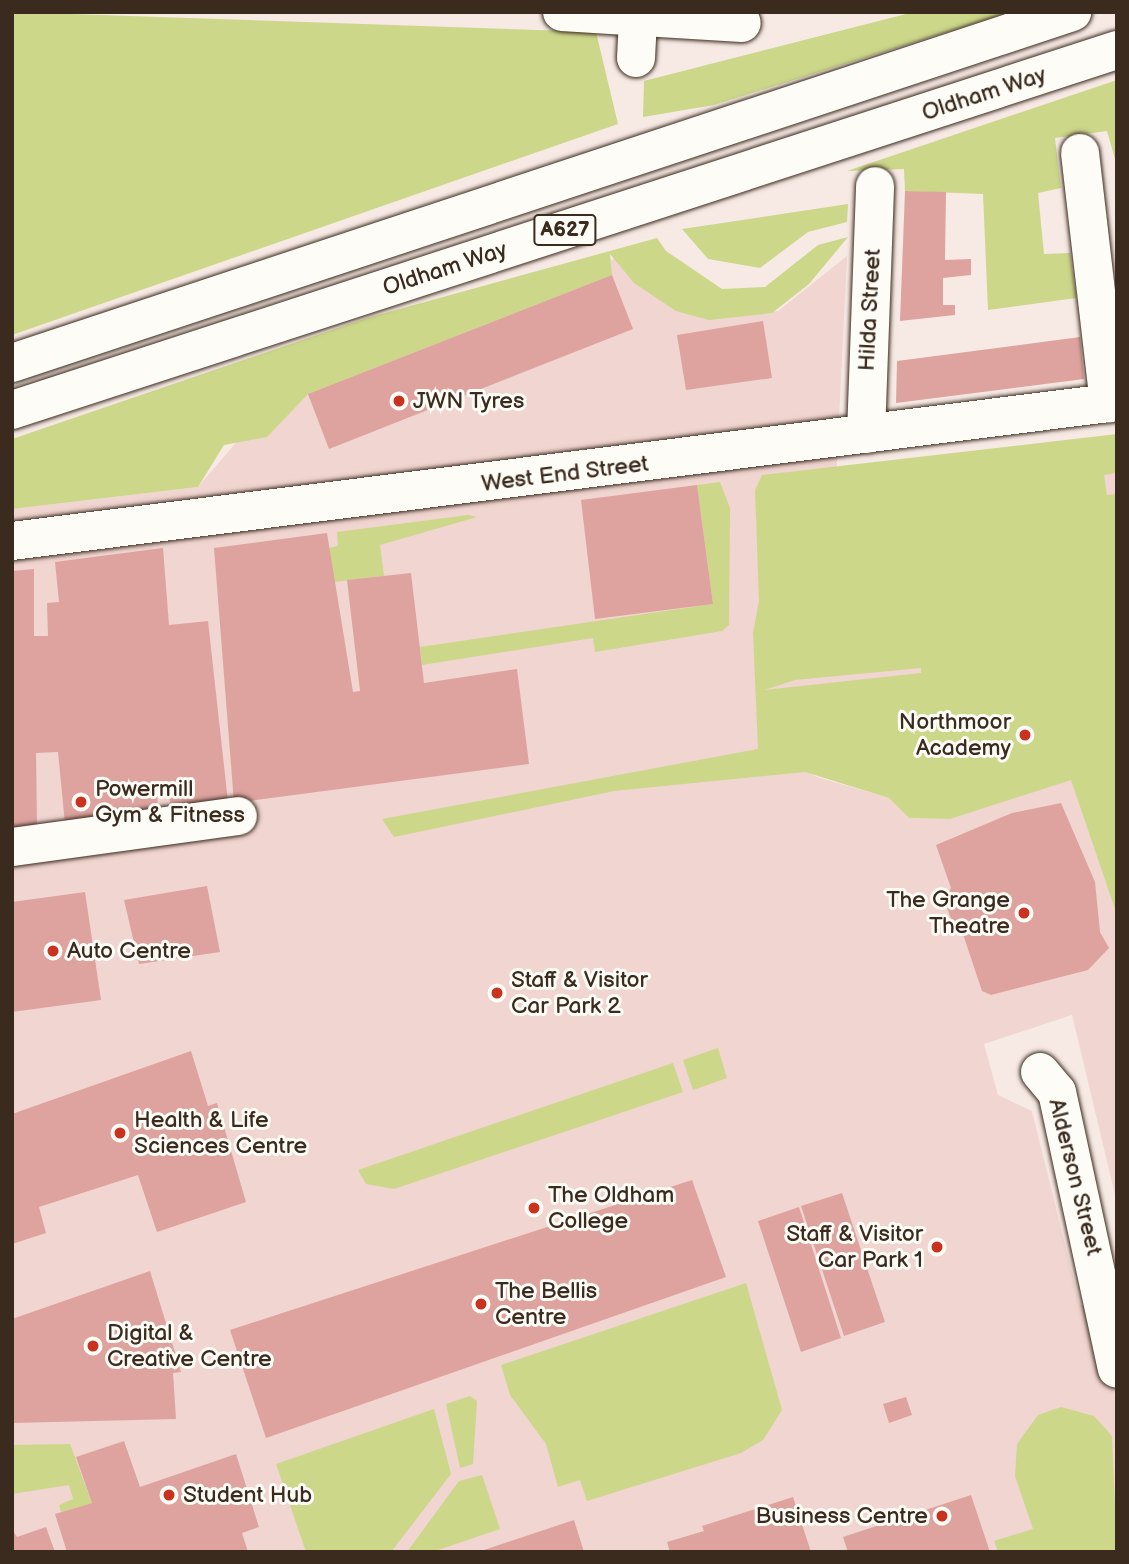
<!DOCTYPE html>
<html>
<head>
<meta charset="utf-8">
<style>
  body { margin:0 }
  #map { position:relative; width:1129px; height:1564px; overflow:hidden; background:#f7eae5; font-family:"Balsamiq Sans",sans-serif }
  div>[style] { position:absolute }
  .built>* { inset:0; background:#f0d5d0 }
  .green>* { inset:0; background:#ccd78a }
  .building>* { inset:0; background:#dea39f }
  .roads { filter:drop-shadow(0 0 2px #3b2a1e) drop-shadow(0 0 2px #3b2a1e) }
  .minor>* { height:38px; margin:-19px; padding:0 19px; transform-origin:19px; border-radius:19px; background:#fdfcf7 }
  .highway>* { height:38px; margin:-19px; padding:0 19px; transform-origin:19px; border-radius:19px; background:#fdfcf7 }
  .dots>* { width:19px; height:19px; translate:-50% -50%; box-sizing:border-box; border:4px solid #fdfcf7; border-radius:50% }
  span { translate:-50% -50%; white-space:nowrap; text-align:center; line-height:1.15; -webkit-text-stroke:6px #fdfcf7; paint-order:stroke }
  .shield-label span { padding:2px 5px; background:#fdfcf7; border:2px solid; border-radius:5px; -webkit-text-stroke-width:0 }
  .shield-label { font-size:21px; color:#3b2a1e; font-weight:700 }
  .street-label { font-size:23px; color:#3b2a1e }
  .poi-label { font-size:23px; color:#3b2a1e }
  .left { translate:0 -50%; text-align:left }
  .right { translate:-100% -50%; text-align:right }
  .frame { position:absolute; inset:0; border:14px solid #3b2a1e; pointer-events:none }
</style>
</head>
<body>
<div id="map">
  <div class="built">
    <i style="clip-path:polygon(evenodd,631px 252px,744px 315px,778px 311px,847px 256px,835px 501px,1117px 473px,1117px 1203px,1072px 1015px,984px 1044px,998px 1095px,1032px 1111px,1080px 1305px,1117px 1305px,1117px 1552px,12px 1552px,12px 509px,198px 487px,275px 397px,631px 252px,759px 749px,948px 819px,909px 818px,889px 798px,817px 777px,759px 749px)"></i>
  </div>
  <div class="green">
    <i style="clip-path:polygon(12px 12px,596px 32px,618px 124px,12px 335px)"></i>
    <i style="clip-path:polygon(914px 12px,1011px 12px,714px 105px,643px 117px,644px 81px)"></i>
    <i style="clip-path:polygon(1117px 80px,1117px 166px,1107px 131px,1055px 138px,1061px 188px,1038px 193px,1044px 254px,1070px 253px,1076px 298px,988px 310px,983px 194px,905px 191px,904px 169px,847px 171px)"></i>
    <i style="clip-path:polygon(848px 204px,847px 222px,808px 232px,760px 268px,708px 259px,682px 229px)"></i>
    <i style="clip-path:polygon(848px 237px,809px 284px,772px 313px,709px 320px,676px 311px,634px 283px,610px 254px,612px 275px,308px 394px,267px 437px,224px 445px,198px 487px,12px 509px,12px 439px,367px 318px,657px 238px,666px 251px,722px 289px,765px 287px,818px 245px)"></i>
    <i style="clip-path:polygon(evenodd,1117px 434px,1117px 473px,1104px 475px,1107px 495px,1117px 494px,1117px 915px,1071px 780px,950px 819px,909px 818px,889px 798px,805px 772px,614px 791px,394px 837px,382px 819px,758px 749px,753px 633px,759px 601px,755px 490px,762px 475px,1117px 434px,921px 668px,921px 673px,764px 690px,795px 680px,921px 668px)"></i>
    <i style="clip-path:polygon(720px 482px,730px 508px,729px 625px,722px 631px,595px 652px,593px 638px,422px 665px,420px 647px,713px 604px,697px 485px)"></i>
    <i style="clip-path:polygon(468px 515px,477px 517px,380px 545px,384px 576px,334px 582px,329px 548px,338px 546px,337px 532px)"></i>
    <i style="clip-path:polygon(718px 1048px,727px 1078px,693px 1090px,683px 1060px)"></i>
    <i style="clip-path:polygon(673px 1063px,683px 1092px,394px 1189px,366px 1184px,358px 1170px)"></i>
    <i style="clip-path:polygon(746px 1283px,782px 1410px,763px 1440px,741px 1453px,587px 1501px,580px 1480px,558px 1487px,546px 1444px,510px 1395px,501px 1365px)"></i>
    <i style="clip-path:polygon(470px 1396px,477px 1401px,473px 1464px,460px 1468px,446px 1404px)"></i>
    <i style="clip-path:polygon(1061px 1407px,1094px 1416px,1112px 1436px,1117px 1552px,998px 1552px,994px 1541px,1033px 1529px,1015px 1476px,1017px 1444px,1038px 1415px)"></i>
    <i style="clip-path:polygon(434px 1409px,451px 1474px,391px 1552px,306px 1552px,276px 1464px)"></i>
    <i style="clip-path:polygon(70px 1444px,92px 1503px,61px 1512px,59px 1505px,73px 1499px,69px 1485px,12px 1494px,12px 1445px)"></i>
    <i style="clip-path:polygon(482px 1475px,500px 1529px,432px 1552px,407px 1552px,459px 1481px)"></i>
  </div>
  <div class="building">
    <i style="clip-path:polygon(905px 191px,946px 192px,945px 260px,971px 259px,971px 275px,943px 278px,943px 305px,955px 305px,955px 315px,900px 321px)"></i>
    <i style="clip-path:polygon(612px 275px,633px 329px,329px 449px,308px 394px)"></i>
    <i style="clip-path:polygon(763px 321px,772px 378px,686px 390px,677px 335px)"></i>
    <i style="clip-path:polygon(1080px 337px,1084px 379px,896px 403px,897px 361px)"></i>
    <i style="clip-path:polygon(697px 485px,713px 604px,595px 619px,581px 500px)"></i>
    <i style="clip-path:polygon(327px 533px,353px 692px,360px 691px,347px 580px,411px 573px,424px 683px,517px 669px,529px 764px,234px 803px,214px 548px)"></i>
    <i style="clip-path:polygon(163px 548px,169px 625px,208px 621px,228px 802px,171px 808px,168px 789px,157px 790px,158px 812px,65px 824px,58px 752px,36px 753px,37px 825px,12px 828px,12px 571px,34px 569px,34px 636px,48px 636px,47px 603px,59px 602px,55px 562px)"></i>
    <i style="clip-path:polygon(1061px 803px,1095px 882px,1100px 932px,1109px 948px,1088px 970px,991px 995px,982px 991px,963px 934px,954px 928px,944px 899px,951px 888px,936px 845px,1012px 813px)"></i>
    <i style="clip-path:polygon(207px 886px,220px 952px,139px 964px,124px 900px)"></i>
    <i style="clip-path:polygon(85px 892px,101px 1000px,12px 1012px,12px 902px)"></i>
    <i style="clip-path:polygon(191px 1051px,208px 1106px,217px 1103px,246px 1202px,157px 1232px,138px 1175px,39px 1207px,46px 1233px,12px 1244px,12px 1114px)"></i>
    <i style="clip-path:polygon(692px 1180px,726px 1277px,266px 1438px,230px 1330px)"></i>
    <i style="clip-path:polygon(842px 1193px,885px 1322px,844px 1336px,801px 1206px)"></i>
    <i style="clip-path:polygon(799px 1207px,841px 1338px,801px 1352px,758px 1221px)"></i>
    <i style="clip-path:polygon(150px 1271px,181px 1372px,173px 1373px,176px 1419px,12px 1423px,12px 1319px)"></i>
    <i style="clip-path:polygon(906px 1397px,912px 1415px,889px 1423px,883px 1404px)"></i>
    <i style="clip-path:polygon(124px 1441px,140px 1487px,236px 1454px,259px 1527px,242px 1533px,248px 1552px,67px 1552px,55px 1514px,92px 1503px,76px 1457px)"></i>
    <i style="clip-path:polygon(971px 1495px,990px 1552px,848px 1552px,843px 1537px)"></i>
    <i style="clip-path:polygon(793px 1497px,811px 1552px,670px 1552px,667px 1542px,704px 1531px,702px 1526px)"></i>
    <i style="clip-path:polygon(574px 1520px,584px 1552px,481px 1552px,481px 1551px)"></i>
    <i style="clip-path:polygon(46px 1527px,55px 1552px,12px 1552px,12px 1529px,17px 1537px)"></i>
  </div>
  <div class="roads">
    <div class="minor">
      <i style="left:562px;top:12px;width:180px;rotate:3.5deg"></i>
      <i style="left:636px;top:58px;width:39px;rotate:-87deg"></i>
      <i style="left:1080px;top:153px;width:252px;rotate:83.4deg"></i>
      <i style="left:866px;top:434px;width:248px;rotate:-87.9deg"></i>
      <i style="left:12px;top:541px;width:1114px;rotate:-7.17deg"></i>
      <i style="left:12px;top:847px;width:228px;rotate:-7.8deg"></i>
      <i style="left:1040px;top:1072px;width:26px;rotate:50deg"></i>
      <i style="left:1057px;top:1092px;width:283px;rotate:77.8deg"></i>
    </div>
    <div class="highway">
      <i style="left:12px;top:363px;width:1117px;rotate:-18.32deg"></i>
      <i style="left:12px;top:410px;width:1162px;rotate:-18.05deg"></i>
    </div>
  </div>
  <div class="dots">
    <i style="left:399px;top:401px;background:#c8321e"></i>
    <i style="left:1025px;top:735px;background:#c8321e"></i>
    <i style="left:81px;top:802px;background:#c8321e"></i>
    <i style="left:1024px;top:913px;background:#c8321e"></i>
    <i style="left:53px;top:951px;background:#c8321e"></i>
    <i style="left:497px;top:993px;background:#c8321e"></i>
    <i style="left:120px;top:1133px;background:#c8321e"></i>
    <i style="left:534px;top:1208px;background:#c8321e"></i>
    <i style="left:937px;top:1247px;background:#c8321e"></i>
    <i style="left:481px;top:1304px;background:#c8321e"></i>
    <i style="left:93px;top:1346px;background:#c8321e"></i>
    <i style="left:169px;top:1495px;background:#c8321e"></i>
    <i style="left:942px;top:1516px;background:#c8321e"></i>
  </div>
  <div class="shield-label">
    <span style="left:565px;top:230px">A627</span>
  </div>
  <div class="street-label">
    <span style="left:984px;top:94px;rotate:-18deg">Oldham Way</span>
    <span style="left:445px;top:269px;rotate:-18deg">Oldham Way</span>
    <span style="left:870px;top:310px;rotate:-87deg">Hilda Street</span>
    <span style="left:565px;top:474px;rotate:-7deg">West End Street</span>
    <span style="left:1075px;top:1177px;rotate:76deg">Alderson Street</span>
  </div>
  <div class="poi-label">
    <span class="left" style="left:413px;top:401px">JWN Tyres</span>
    <span class="right" style="left:1011px;top:735px">Northmoor<br>Academy</span>
    <span class="left" style="left:95px;top:802px">Powermill<br>Gym &amp; Fitness</span>
    <span class="right" style="left:1010px;top:913px">The Grange<br>Theatre</span>
    <span class="left" style="left:67px;top:951px">Auto Centre</span>
    <span class="left" style="left:511px;top:993px">Staff &amp; Visitor<br>Car Park 2</span>
    <span class="left" style="left:134px;top:1133px">Health &amp; Life<br>Sciences Centre</span>
    <span class="left" style="left:548px;top:1208px">The Oldham<br>College</span>
    <span class="right" style="left:923px;top:1247px">Staff &amp; Visitor<br>Car Park 1</span>
    <span class="left" style="left:495px;top:1304px">The Bellis<br>Centre</span>
    <span class="left" style="left:107px;top:1346px">Digital &amp;<br>Creative Centre</span>
    <span class="left" style="left:183px;top:1495px">Student Hub</span>
    <span class="right" style="left:928px;top:1516px">Business Centre</span>
  </div>
  <div class="frame"></div>
</div>
</body>
</html>
